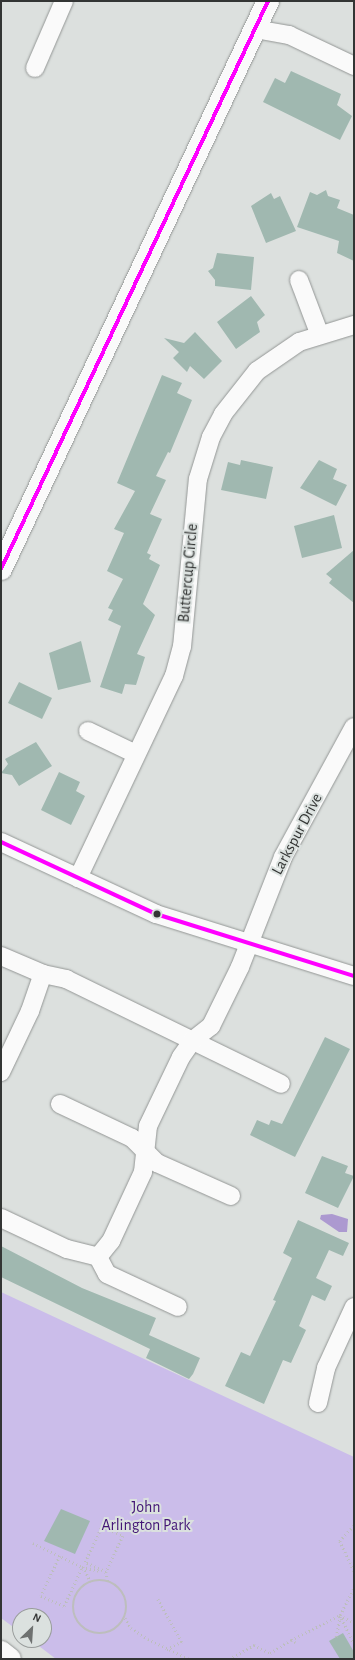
<!DOCTYPE html>
<html>
<head>
<meta charset="utf-8">
<style>
  body { margin:0 }
  #map { position:relative; width:355px; height:1660px; overflow:hidden; background:#dce0de; font-family:"Alegreya Sans",sans-serif }
  div>[style] { position:absolute }
  .green>* { inset:0; background:#cbbdea }
  .water>* { inset:0; background:#ac99d0 }
  .building>* { inset:0; background:#a0b8b0 }
  .path>* { height:2.5px; margin-top:-1.25px; transform-origin:0; background:repeating-linear-gradient(90deg,#bdbebd 0 1px,transparent 0 4px) }
  .path>.ring { margin:-1.25px; padding:0; box-sizing:content-box; background:none; border:2.5px solid #bdbebd; border-radius:50% }
  .roads { filter:drop-shadow(0 0 1px #939695) drop-shadow(0 0 1px #939695) }
  .minor>* { height:18px; margin:-9px; padding:0 9px; transform-origin:9px; border-radius:9px; background:#fafafa }
  .major>* { height:22px; margin:-11px; padding:0 11px; transform-origin:11px; border-radius:11px; background:#fafafa }
  .bus-1>* { height:4px; margin:-2px; padding:0 2px; transform-origin:2px; border-radius:2px; background:#f0f }
  .dots>* { width:11px; height:11px; translate:-50% -50%; box-sizing:border-box; border:2px solid #dbe1df; border-radius:50% }
  span { translate:-50% -50%; white-space:nowrap; text-align:center; line-height:1.15; -webkit-text-stroke:4px #dbe1df; paint-order:stroke }
  .street-label { font-size:16px; color:#333534 }
  .park-label { font-size:16px; color:#431576 }
  .frame { position:absolute; inset:0; border:2px solid #333534; pointer-events:none }
  .north { position:absolute; left:12px; top:1608px; width:40px; height:40px; box-sizing:border-box; background:#dbe1df; border:1px solid #989c9b; border-radius:50%; rotate:25deg; font-size:11px; font-weight:700; line-height:16px; text-align:center; color:#333534 }
  .north::after { content:''; display:block; margin:auto; width:14px; height:18px; background:#6e7170; clip-path:polygon(50% 0,100% 100%,50% 72%,0 100%) }
</style>
</head>
<body>
<div id="map">
  <div class="green">
    <i style="clip-path:polygon(1px 1292px,354px 1457px,354px 1659px,56px 1659px,31px 1640px,44px 1640px,44px 1616px,20px 1616px,20px 1632px,1px 1618px)"></i>
  </div>
  <div class="water">
    <i style="clip-path:polygon(332px 1214px,348px 1219px,347px 1232px,339px 1232px,320px 1219px,321px 1215px)"></i>
  </div>
  <div class="building">
    <i style="clip-path:polygon(291px 71px,341px 94px,337px 105px,352px 116px,340px 140px,263px 102px,275px 78px,285px 83px)"></i>
    <i style="clip-path:polygon(326px 190px,328px 196px,340px 200px,337px 208px,354px 215px,354px 261px,337px 253px,339px 241px,297px 227px,310px 192px,317px 195px)"></i>
    <i style="clip-path:polygon(271px 193px,274px 199px,280px 196px,296px 231px,266px 243px,251px 206px)"></i>
    <i style="clip-path:polygon(217px 253px,254px 257px,251px 290px,215px 286px,215px 280px,208px 271px,213px 268px)"></i>
    <i style="clip-path:polygon(251px 296px,265px 315px,257px 322px,260px 332px,236px 349px,217px 322px)"></i>
    <i style="clip-path:polygon(195px 332px,222px 361px,204px 379px,190px 366px,187px 372px,173px 358px,179px 352px,164px 338px,184px 343px)"></i>
    <i style="clip-path:polygon(162px 375px,182px 383px,177px 393px,192px 400px,170px 453px,168px 452px,156px 476px,166px 480px,150px 514px,162px 519px,147px 553px,151px 555px,149px 559px,160px 565px,143px 604px,155px 615px,137px 654px,145px 657px,136px 685px,125px 684px,122px 694px,100px 687px,121px 626px,108px 620px,113px 610px,108px 608px,123px 579px,107px 571px,124px 533px,114px 529px,135px 491px,117px 483px)"></i>
    <i style="clip-path:polygon(241px 460px,273px 467px,266px 499px,221px 490px,228px 462px,240px 465px)"></i>
    <i style="clip-path:polygon(319px 460px,337px 469px,333px 479px,347px 485px,336px 506px,300px 488px)"></i>
    <i style="clip-path:polygon(334px 515px,342px 548px,302px 558px,294px 526px)"></i>
    <i style="clip-path:polygon(354px 550px,354px 603px,329px 583px,332px 579px,326px 574px)"></i>
    <i style="clip-path:polygon(81px 641px,91px 682px,58px 690px,49px 653px)"></i>
    <i style="clip-path:polygon(19px 682px,52px 698px,42px 719px,8px 703px)"></i>
    <i style="clip-path:polygon(36px 742px,52px 766px,19px 786px,12px 775px,1px 773px,8px 764px,5px 759px)"></i>
    <i style="clip-path:polygon(59px 772px,80px 782px,76px 791px,85px 796px,71px 825px,41px 810px)"></i>
    <i style="clip-path:polygon(325px 1037px,350px 1049px,295px 1157px,250px 1135px,257px 1120px,269px 1125px,271px 1120px,282px 1124px)"></i>
    <i style="clip-path:polygon(322px 1156px,348px 1166px,345px 1173px,354px 1176px,338px 1208px,305px 1193px)"></i>
    <i style="clip-path:polygon(298px 1220px,349px 1243px,343px 1256px,329px 1250px,316px 1278px,332px 1286px,325px 1301px,312px 1295px,299px 1326px,306px 1330px,291px 1363px,283px 1360px,264px 1404px,225px 1386px,241px 1352px,250px 1356px,276px 1301px,273px 1300px,292px 1258px,283px 1253px)"></i>
    <i style="clip-path:polygon(1px 1246px,82px 1288px,156px 1318px,149px 1335px,200px 1358px,193px 1374px,189px 1379px,146px 1358px,150px 1349px,1px 1277px)"></i>
    <i style="clip-path:polygon(61px 1509px,90px 1521px,75px 1554px,44px 1541px)"></i>
    <i style="clip-path:polygon(343px 1633px,354px 1652px,354px 1659px,340px 1659px,329px 1641px)"></i>
  </div>
  <div class="path">
    <i style="left:102px;top:1526px;width:23px;rotate:25deg"></i>
    <i style="left:123px;top:1536px;width:40px;rotate:115deg"></i>
    <i style="left:106px;top:1572px;width:23px;rotate:-155deg"></i>
    <i style="left:85px;top:1562px;width:40px;rotate:-65deg"></i>
    <i style="left:354px;top:1526px;width:21px;rotate:133deg"></i>
    <i style="left:340px;top:1541px;width:33px;rotate:65deg"></i>
    <i style="left:33px;top:1543px;width:55px;rotate:26.1deg"></i>
    <i style="left:82px;top:1567px;width:19px;rotate:12deg"></i>
    <i style="left:60px;top:1556px;width:44px;rotate:115.4deg"></i>
    <i style="left:41px;top:1596px;width:25px;rotate:23deg"></i>
    <i style="left:64px;top:1606px;width:43px;rotate:-65.2deg"></i>
    <i style="left:83px;top:1567px;width:17px;rotate:62deg"></i>
    <i style="left:106px;top:1572px;width:10px;rotate:79deg"></i>
    <i class="ring" style="left:73px;top:1580px;width:51.5px;height:51.5px"></i>
    <i style="left:158px;top:1599px;width:49px;rotate:60.8deg"></i>
    <i style="left:182px;top:1642px;width:18px;rotate:153deg"></i>
    <i style="left:340px;top:1615px;width:32px;rotate:64deg"></i>
    <i style="left:340px;top:1615px;width:16px;rotate:30deg"></i>
    <i style="left:125px;top:1618px;width:12px;rotate:59deg"></i>
    <i style="left:131px;top:1628px;width:20px;rotate:33deg"></i>
    <i style="left:148px;top:1639px;width:46px;rotate:26deg"></i>
    <i style="left:336px;top:1637px;width:21px;rotate:-79deg"></i>
    <i style="left:295px;top:1643px;width:5px;rotate:-143deg"></i>
    <i style="left:291px;top:1640px;width:55px;rotate:-27deg"></i>
    <i style="left:340px;top:1615px;width:30px;rotate:-63deg"></i>
    <i style="left:229px;top:1659px;width:29px;rotate:-29deg"></i>
    <i style="left:254px;top:1645px;width:18px;rotate:27deg"></i>
    <i style="left:270px;top:1653px;width:25px;rotate:-32deg"></i>
  </div>
  <div class="roads">
    <div class="minor">
      <i style="left:255px;top:29px;width:35px;rotate:10deg"></i>
      <i style="left:289px;top:35px;width:72px;rotate:25.5deg"></i>
      <i style="left:35px;top:68px;width:73px;rotate:-66.6deg"></i>
      <i style="left:299px;top:280px;width:57px;rotate:69.3deg"></i>
      <i style="left:88px;top:731px;width:53px;rotate:25.6deg"></i>
      <i style="left:1px;top:842px;width:171px;rotate:24.9deg"></i>
      <i style="left:156px;top:914px;width:207px;rotate:17.4deg"></i>
      <i style="left:78px;top:878px;width:224px;rotate:-64.6deg"></i>
      <i style="left:174px;top:676px;width:30px;rotate:-75deg"></i>
      <i style="left:182px;top:647px;width:169px;rotate:-84.6deg"></i>
      <i style="left:198px;top:479px;width:44px;rotate:-72.8deg"></i>
      <i style="left:211px;top:437px;width:26px;rotate:-62deg"></i>
      <i style="left:223px;top:414px;width:55px;rotate:-51.7deg"></i>
      <i style="left:257px;top:371px;width:51px;rotate:-34.6deg"></i>
      <i style="left:299px;top:342px;width:58px;rotate:-17.2deg"></i>
      <i style="left:1px;top:956px;width:46px;rotate:23.2deg"></i>
      <i style="left:43px;top:974px;width:24px;rotate:12deg"></i>
      <i style="left:66px;top:979px;width:239px;rotate:26deg"></i>
      <i style="left:1px;top:1072px;width:68px;rotate:-64.6deg"></i>
      <i style="left:30px;top:1011px;width:39px;rotate:-71deg"></i>
      <i style="left:60px;top:1104px;width:80px;rotate:25.3deg"></i>
      <i style="left:132px;top:1138px;width:35px;rotate:45deg"></i>
      <i style="left:157px;top:1163px;width:81px;rotate:24deg"></i>
      <i style="left:1px;top:1218px;width:73px;rotate:25.2deg"></i>
      <i style="left:67px;top:1249px;width:32px;rotate:14deg"></i>
      <i style="left:98px;top:1257px;width:19px;rotate:62deg"></i>
      <i style="left:107px;top:1274px;width:78px;rotate:24.9deg"></i>
      <i style="left:98px;top:1257px;width:21px;rotate:-51deg"></i>
      <i style="left:111px;top:1241px;width:76px;rotate:-65.1deg"></i>
      <i style="left:143px;top:1172px;width:46px;rotate:-83.8deg"></i>
      <i style="left:148px;top:1126px;width:76px;rotate:-64.4deg"></i>
      <i style="left:181px;top:1057px;width:21px;rotate:-55deg"></i>
      <i style="left:193px;top:1040px;width:23px;rotate:-38deg"></i>
      <i style="left:211px;top:1026px;width:66px;rotate:-63.8deg"></i>
      <i style="left:240px;top:967px;width:118px;rotate:-68.6deg"></i>
      <i style="left:283px;top:857px;width:148px;rotate:-61.4deg"></i>
      <i style="left:318px;top:1403px;width:36px;rotate:-77deg"></i>
      <i style="left:326px;top:1368px;width:67px;rotate:-65.3deg"></i>
    </div>
    <div class="major">
      <i style="left:1px;top:569px;width:628px;rotate:-64.82deg"></i>
      <i style="left:1px;top:1652px;width:11px;rotate:38deg"></i>
    </div>
  </div>
  <div class="bus-1">
    <i style="left:1px;top:569px;width:628px;rotate:-64.82deg"></i>
    <i style="left:1px;top:842px;width:171px;rotate:24.9deg"></i>
    <i style="left:156px;top:914px;width:207px;rotate:17.4deg"></i>
  </div>
  <div class="dots">
    <i style="left:157px;top:914px;background:#333534"></i>
  </div>
  <div class="street-label">
    <span style="left:188px;top:573px;rotate:-85deg">Buttercup Circle</span>
    <span style="left:297px;top:834px;rotate:-62deg">Larkspur Drive</span>
  </div>
  <div class="park-label">
    <span style="left:146px;top:1516px">John<br>Arlington Park</span>
  </div>
  <div class="frame"></div>
  <div class="north">N</div>
</div>
</body>
</html>
